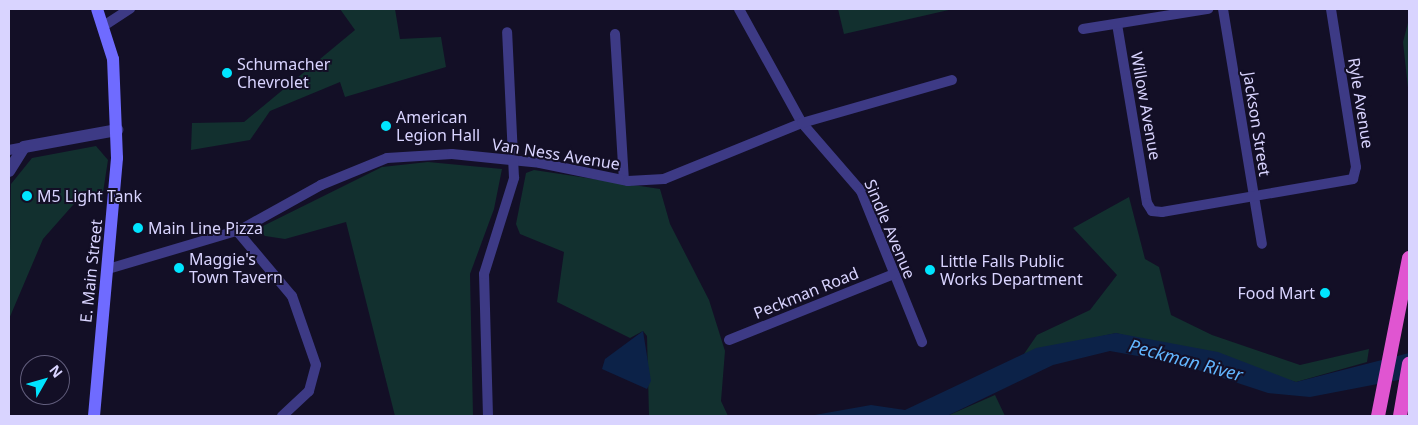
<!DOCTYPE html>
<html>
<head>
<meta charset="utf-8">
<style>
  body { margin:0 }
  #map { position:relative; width:1418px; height:425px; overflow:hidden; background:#130f26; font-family:"Noto Sans",sans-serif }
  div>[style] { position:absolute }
  .green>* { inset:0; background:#12302f }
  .water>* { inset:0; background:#0c2248 }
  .minor>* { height:10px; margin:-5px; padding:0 5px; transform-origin:5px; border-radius:5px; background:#3d3a85 }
  .tertiary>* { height:12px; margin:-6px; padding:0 6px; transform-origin:6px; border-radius:6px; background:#3d3a85 }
  .secondary>* { height:12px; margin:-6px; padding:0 6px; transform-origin:6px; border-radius:6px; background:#6f6bff }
  .trunk>* { height:14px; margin:-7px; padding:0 7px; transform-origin:7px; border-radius:7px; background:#e055d1 }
  .dots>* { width:14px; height:14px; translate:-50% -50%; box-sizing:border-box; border:2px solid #130f26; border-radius:50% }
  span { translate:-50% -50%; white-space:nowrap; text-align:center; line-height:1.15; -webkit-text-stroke:4px #130f26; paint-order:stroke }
  .poi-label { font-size:16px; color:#d9d4ff }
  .left { translate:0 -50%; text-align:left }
  .right { translate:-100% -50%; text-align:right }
  .street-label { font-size:16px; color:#d9d4ff }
  .water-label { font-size:18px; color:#62b6ff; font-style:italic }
  .frame { position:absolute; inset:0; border:10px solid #d9d4ff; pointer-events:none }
  .north { position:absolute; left:20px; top:355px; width:50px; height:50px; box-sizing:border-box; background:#130f26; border:1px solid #625e7d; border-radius:50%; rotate:52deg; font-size:14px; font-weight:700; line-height:20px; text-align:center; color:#d9d4ff }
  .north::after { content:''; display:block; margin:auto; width:18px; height:22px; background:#00e5ff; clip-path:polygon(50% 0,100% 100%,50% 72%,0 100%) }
</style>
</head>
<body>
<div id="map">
  <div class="green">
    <i style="clip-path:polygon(340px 9px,395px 9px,400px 39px,441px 37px,446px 67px,345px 97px,340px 82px,270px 111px,250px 140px,191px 150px,192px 123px,244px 122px,355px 30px)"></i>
    <i style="clip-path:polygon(838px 9px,953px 9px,844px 34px)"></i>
    <i style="clip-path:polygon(1409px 19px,1409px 97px,1403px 42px)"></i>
    <i style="clip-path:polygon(96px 146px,108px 160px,102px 199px,80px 197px,43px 239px,9px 319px,11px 184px,32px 158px)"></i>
    <i style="clip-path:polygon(428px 162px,502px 169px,494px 209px,470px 274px,473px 416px,395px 416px,346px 222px,285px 239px,265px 236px,257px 229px,382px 167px)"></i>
    <i style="clip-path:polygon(534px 170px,660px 189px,670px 224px,709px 300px,725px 351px,721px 401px,728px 416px,649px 416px,647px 336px,643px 331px,630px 338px,557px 302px,564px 252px,520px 234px,516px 224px,526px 173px)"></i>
    <i style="clip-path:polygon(1129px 197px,1145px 259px,1159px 267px,1171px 315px,1212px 335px,1300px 365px,1369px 349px,1367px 362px,1296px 382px,1116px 333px,1024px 354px,1037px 335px,1090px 310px,1117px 275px,1073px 228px)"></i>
    <i style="clip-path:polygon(995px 395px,1005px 416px,947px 416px)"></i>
  </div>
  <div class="water">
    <i style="clip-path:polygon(643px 331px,651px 381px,647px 389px,602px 369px,605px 359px)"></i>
    <i style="clip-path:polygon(1116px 333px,1218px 352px,1296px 382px,1409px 353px,1409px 378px,1310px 397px,1268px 393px,1177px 363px,1110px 351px,1053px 365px,947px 416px,809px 416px,871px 405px,905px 410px,1036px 348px)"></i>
  </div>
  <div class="minor">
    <i style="left:739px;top:9px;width:130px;rotate:61.1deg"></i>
    <i style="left:802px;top:123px;width:90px;rotate:49.1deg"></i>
    <i style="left:861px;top:191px;width:163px;rotate:68deg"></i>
    <i style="left:1223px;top:9px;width:238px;rotate:80.6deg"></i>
    <i style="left:1117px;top:24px;width:181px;rotate:80.5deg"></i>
    <i style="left:1147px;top:203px;width:9px;rotate:58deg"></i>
    <i style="left:1152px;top:211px;width:10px;rotate:6deg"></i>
    <i style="left:1162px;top:212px;width:194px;rotate:-9.8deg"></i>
    <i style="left:1353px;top:179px;width:12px;rotate:-76deg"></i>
    <i style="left:1356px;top:167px;width:160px;rotate:-99deg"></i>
    <i style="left:105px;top:25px;width:30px;rotate:-33deg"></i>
    <i style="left:1083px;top:29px;width:127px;rotate:-9.1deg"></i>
    <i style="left:615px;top:34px;width:146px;rotate:86.5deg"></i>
    <i style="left:9px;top:150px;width:15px;rotate:-11deg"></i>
    <i style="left:237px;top:231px;width:85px;rotate:49.8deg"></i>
    <i style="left:292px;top:296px;width:73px;rotate:70.8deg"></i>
    <i style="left:316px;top:365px;width:27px;rotate:105deg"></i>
    <i style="left:309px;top:391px;width:37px;rotate:137deg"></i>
    <i style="left:108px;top:269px;width:138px;rotate:-16.5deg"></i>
    <i style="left:240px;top:230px;width:93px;rotate:-29.1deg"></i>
    <i style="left:321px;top:185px;width:71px;rotate:-22.2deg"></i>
    <i style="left:387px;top:158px;width:65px;rotate:-3.5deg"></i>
    <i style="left:452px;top:154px;width:88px;rotate:5.8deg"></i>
    <i style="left:540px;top:163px;width:90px;rotate:11.6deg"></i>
    <i style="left:628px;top:181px;width:36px;rotate:-3deg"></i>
    <i style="left:664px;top:179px;width:149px;rotate:-22.1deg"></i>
    <i style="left:802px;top:123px;width:156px;rotate:-16deg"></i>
    <i style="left:729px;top:340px;width:178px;rotate:-21.8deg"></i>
    <i style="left:488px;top:416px;width:142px;rotate:-91.6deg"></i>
    <i style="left:484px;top:274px;width:101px;rotate:-72.6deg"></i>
    <i style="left:514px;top:178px;width:146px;rotate:-92.7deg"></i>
  </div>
  <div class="tertiary">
    <i style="left:9px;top:171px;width:28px;rotate:-58deg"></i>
    <i style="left:24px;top:147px;width:95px;rotate:-10.4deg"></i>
  </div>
  <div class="secondary">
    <i style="left:94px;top:416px;width:259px;rotate:-84.9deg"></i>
    <i style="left:117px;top:158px;width:99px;rotate:-92.3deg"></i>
    <i style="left:113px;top:59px;width:52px;rotate:-107.7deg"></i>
  </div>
  <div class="trunk">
    <i style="left:1378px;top:416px;width:161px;rotate:-78.9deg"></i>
    <i style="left:1400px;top:416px;width:53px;rotate:-80.2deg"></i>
  </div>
  <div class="dots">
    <i style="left:227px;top:73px;background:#00e5ff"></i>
    <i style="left:386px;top:126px;background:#00e5ff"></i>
    <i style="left:27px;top:196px;background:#00e5ff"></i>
    <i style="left:138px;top:228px;background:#00e5ff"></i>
    <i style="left:179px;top:268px;background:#00e5ff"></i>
    <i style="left:930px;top:270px;background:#00e5ff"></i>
    <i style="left:1325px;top:293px;background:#00e5ff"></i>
  </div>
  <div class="poi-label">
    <span class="left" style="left:237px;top:73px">Schumacher<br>Chevrolet</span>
    <span class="left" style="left:396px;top:126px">American<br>Legion Hall</span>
    <span class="left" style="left:37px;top:196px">M5 Light Tank</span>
    <span class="left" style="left:148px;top:228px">Main Line Pizza</span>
    <span class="left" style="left:189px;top:268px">Maggie's<br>Town Tavern</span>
    <span class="left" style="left:940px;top:270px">Little Falls Public<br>Works Department</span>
    <span class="right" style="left:1315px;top:293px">Food Mart</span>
  </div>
  <div class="street-label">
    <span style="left:1361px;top:103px;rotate:81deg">Ryle Avenue</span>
    <span style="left:1146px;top:106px;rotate:80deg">Willow Avenue</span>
    <span style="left:1257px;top:124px;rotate:81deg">Jackson Street</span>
    <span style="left:556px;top:154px;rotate:9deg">Van Ness Avenue</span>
    <span style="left:890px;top:229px;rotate:67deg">Sindle Avenue</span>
    <span style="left:91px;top:271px;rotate:-84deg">E. Main Street</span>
    <span style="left:806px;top:293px;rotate:-22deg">Peckman Road</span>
  </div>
  <div class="water-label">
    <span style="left:1186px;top:360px;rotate:15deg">Peckman River</span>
  </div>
  <div class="frame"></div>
  <div class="north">N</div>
</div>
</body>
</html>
